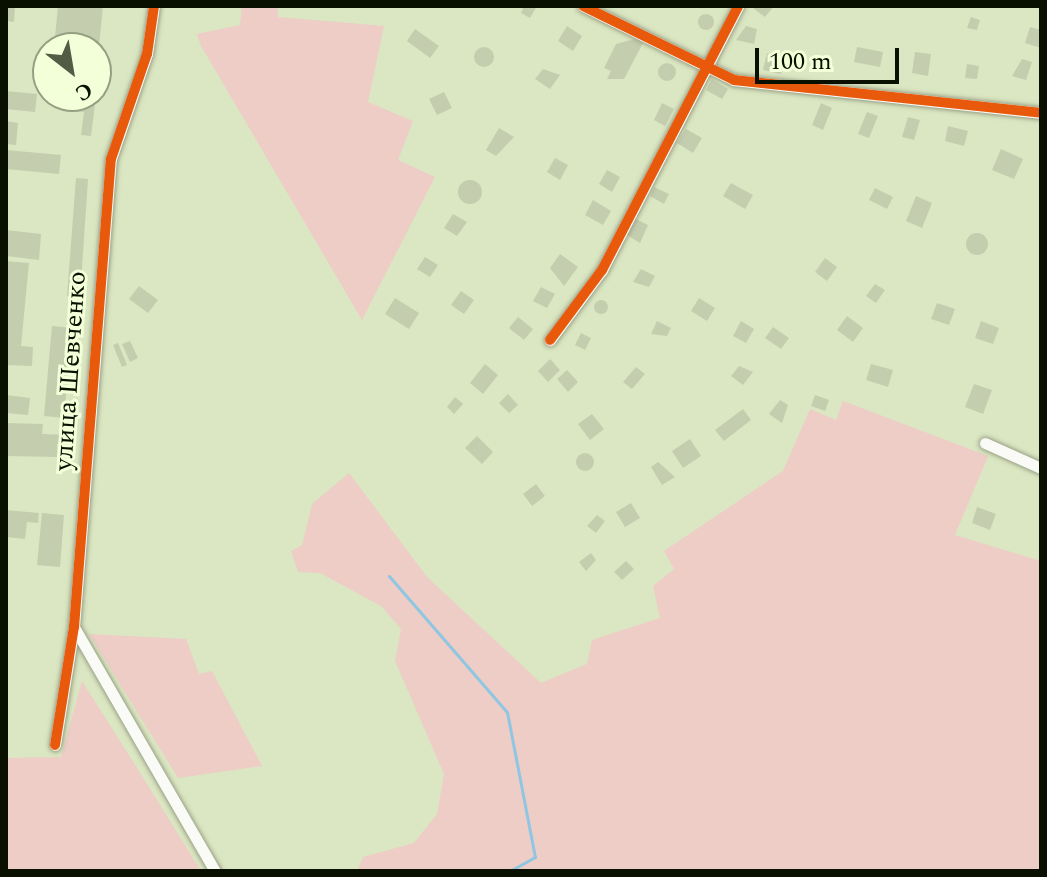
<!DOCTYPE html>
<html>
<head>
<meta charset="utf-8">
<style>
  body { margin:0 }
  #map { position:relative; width:1047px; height:877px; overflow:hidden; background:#dbe6c2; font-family:Spectral,serif }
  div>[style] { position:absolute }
  .green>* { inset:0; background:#edcdc6 }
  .stream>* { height:3px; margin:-1.5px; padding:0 1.5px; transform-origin:1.5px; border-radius:1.5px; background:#8fc6e1 }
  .building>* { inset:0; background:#c4ceae }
  .round { border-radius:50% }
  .roads { filter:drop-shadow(0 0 2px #9aa287) drop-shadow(0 0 2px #9aa287) }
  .minor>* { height:11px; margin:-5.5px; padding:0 5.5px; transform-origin:5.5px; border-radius:5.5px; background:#fafbf6 }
  .cycleway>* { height:10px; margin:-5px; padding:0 5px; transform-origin:5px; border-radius:5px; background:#e8590c }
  span { translate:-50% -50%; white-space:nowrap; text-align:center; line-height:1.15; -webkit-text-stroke:6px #f2ffd8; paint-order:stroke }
  .street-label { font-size:26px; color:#0a1000 }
  .frame { position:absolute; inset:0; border:8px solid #0a1000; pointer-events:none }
  .north { position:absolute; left:32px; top:32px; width:80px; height:80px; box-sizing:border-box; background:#f2ffd8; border:2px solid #959f82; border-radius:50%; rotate:149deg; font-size:22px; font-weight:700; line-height:32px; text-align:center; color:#0a1000 }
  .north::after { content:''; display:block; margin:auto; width:28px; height:36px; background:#535b44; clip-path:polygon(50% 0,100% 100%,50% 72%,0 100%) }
  .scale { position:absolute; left:755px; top:48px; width:144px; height:36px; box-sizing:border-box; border:4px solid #0a1000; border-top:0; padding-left:10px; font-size:24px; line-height:28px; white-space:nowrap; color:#0a1000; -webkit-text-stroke:6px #f2ffd8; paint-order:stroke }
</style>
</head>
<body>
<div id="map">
  <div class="green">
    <i style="clip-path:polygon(242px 6px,278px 6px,278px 17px,384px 26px,368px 102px,413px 121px,398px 160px,435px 177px,362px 320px,201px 46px,197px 34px,240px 25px)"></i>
    <i style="clip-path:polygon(843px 401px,988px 456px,955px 535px,1041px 561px,1041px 871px,357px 871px,363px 857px,414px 843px,437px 814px,444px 774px,395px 661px,401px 629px,381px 606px,320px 573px,298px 572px,291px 551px,302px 545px,312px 504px,349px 473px,427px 577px,541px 683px,587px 664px,592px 640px,660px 618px,653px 586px,674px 569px,664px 551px,783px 471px,810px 409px,836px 420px)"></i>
    <i style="clip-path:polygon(89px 634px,186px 639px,199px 674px,212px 671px,262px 766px,178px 778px)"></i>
    <i style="clip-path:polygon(82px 681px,144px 779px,201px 871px,6px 871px,6px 758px,61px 757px)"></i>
  </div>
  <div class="stream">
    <i style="left:389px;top:576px;width:180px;rotate:49.1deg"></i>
    <i style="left:507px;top:712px;width:148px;rotate:79.1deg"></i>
    <i style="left:535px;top:857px;width:29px;rotate:151deg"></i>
  </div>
  <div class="building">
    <i style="clip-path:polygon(6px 6px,15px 6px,14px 22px,6px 21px)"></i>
    <i style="clip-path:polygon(58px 6px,103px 6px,98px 57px,96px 48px,54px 48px)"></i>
    <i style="clip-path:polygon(524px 6px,537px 6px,530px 18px,521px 13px)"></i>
    <i style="clip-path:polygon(750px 6px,774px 6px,765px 17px)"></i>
    <i class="round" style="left:698px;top:14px;width:16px;height:16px"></i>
    <i style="clip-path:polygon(971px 17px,980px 20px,977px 30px,967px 28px)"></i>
    <i style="clip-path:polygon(567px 26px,582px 36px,573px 51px,558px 41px)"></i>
    <i style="clip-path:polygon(746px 26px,757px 29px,754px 44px,736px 40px)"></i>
    <i style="clip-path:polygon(1030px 27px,1041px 30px,1041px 48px,1025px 43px)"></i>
    <i style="clip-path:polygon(415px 29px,439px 46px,430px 58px,407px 41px)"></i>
    <i style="clip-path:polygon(635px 39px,643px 43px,624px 79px,607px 79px,611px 71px,604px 68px,616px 44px)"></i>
    <i class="round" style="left:474px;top:47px;width:20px;height:20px"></i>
    <i style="clip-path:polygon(857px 47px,883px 52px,880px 67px,854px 62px)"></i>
    <i style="clip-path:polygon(915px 52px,931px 54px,928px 76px,912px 73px)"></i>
    <i style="clip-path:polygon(767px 53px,784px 61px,781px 74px,763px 70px)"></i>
    <i style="clip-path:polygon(1022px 59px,1032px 62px,1026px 80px,1012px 76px)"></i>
    <i class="round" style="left:658px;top:63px;width:18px;height:18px"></i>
    <i style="clip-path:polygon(967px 64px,979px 66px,977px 79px,965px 78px)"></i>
    <i style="clip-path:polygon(543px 69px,560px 75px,550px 89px,535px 79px)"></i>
    <i style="clip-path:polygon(712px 79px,728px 89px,722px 99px,706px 90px)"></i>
    <i style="clip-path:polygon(6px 91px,37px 94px,35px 112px,6px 109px)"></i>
    <i style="clip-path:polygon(444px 92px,452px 108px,437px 115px,429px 99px)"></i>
    <i style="clip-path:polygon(64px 96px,96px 97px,91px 136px,81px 135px,84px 112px,63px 110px)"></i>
    <i style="clip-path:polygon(662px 103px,674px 109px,665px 126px,654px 120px)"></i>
    <i style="clip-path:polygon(821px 103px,832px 108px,823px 130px,812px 125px)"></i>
    <i style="clip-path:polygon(867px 112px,878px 116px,869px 138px,858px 134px)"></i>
    <i style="clip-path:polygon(908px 117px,920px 120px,914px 140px,902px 137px)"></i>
    <i style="clip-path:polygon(6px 121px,18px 123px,16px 145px,6px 144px)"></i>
    <i style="clip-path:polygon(948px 126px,968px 131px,964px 146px,945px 141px)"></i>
    <i style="clip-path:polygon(499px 128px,514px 137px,496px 156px,486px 150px)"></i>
    <i style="clip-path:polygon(686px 129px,702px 138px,693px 153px,677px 143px)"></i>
    <i style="clip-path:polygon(1001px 149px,1023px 159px,1014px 179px,992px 170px)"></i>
    <i style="clip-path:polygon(6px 150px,61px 155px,59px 174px,6px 169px)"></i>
    <i style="clip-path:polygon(555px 158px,568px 165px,560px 180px,547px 172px)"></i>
    <i style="clip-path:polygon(607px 170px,620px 177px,612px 192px,599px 184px)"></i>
    <i style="clip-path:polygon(76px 178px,88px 179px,80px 297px,67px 296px)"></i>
    <i class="round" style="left:458px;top:180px;width:24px;height:24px"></i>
    <i style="clip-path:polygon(731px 183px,753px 195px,745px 209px,723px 196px)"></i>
    <i style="clip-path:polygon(654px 187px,669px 194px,664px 204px,650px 196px)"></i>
    <i style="clip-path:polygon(875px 188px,893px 197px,887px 209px,869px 200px)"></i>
    <i style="clip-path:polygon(916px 196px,932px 203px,922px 228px,906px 221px)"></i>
    <i style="clip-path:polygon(593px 200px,611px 211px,603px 225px,585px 215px)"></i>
    <i style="clip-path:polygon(453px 214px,467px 222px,457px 236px,444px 228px)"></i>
    <i style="clip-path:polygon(636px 219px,648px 225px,640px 243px,627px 235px)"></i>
    <i style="clip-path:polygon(6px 230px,41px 234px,39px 260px,6px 256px)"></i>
    <i class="round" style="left:966px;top:233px;width:22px;height:22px"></i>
    <i style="clip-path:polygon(560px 254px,578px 267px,564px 286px,550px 268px)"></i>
    <i style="clip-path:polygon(425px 257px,438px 265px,430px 277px,417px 269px)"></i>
    <i style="clip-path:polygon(825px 258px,837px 267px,827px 281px,815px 272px)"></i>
    <i style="clip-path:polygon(6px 261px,29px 263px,21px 346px,33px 347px,32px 366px,6px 365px)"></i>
    <i style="clip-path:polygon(641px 269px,655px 276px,649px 287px,633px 282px)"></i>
    <i style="clip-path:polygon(875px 284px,885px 290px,876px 303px,866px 296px)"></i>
    <i style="clip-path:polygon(139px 286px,158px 300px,148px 313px,129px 299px)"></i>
    <i style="clip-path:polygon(541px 287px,555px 294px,547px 308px,533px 301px)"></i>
    <i style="clip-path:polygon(461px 291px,474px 300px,464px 314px,451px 305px)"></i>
    <i style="clip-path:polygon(395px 298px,419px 313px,409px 329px,385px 314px)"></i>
    <i style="clip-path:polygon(699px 298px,715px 308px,707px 321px,691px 311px)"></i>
    <i class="round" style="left:594px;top:300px;width:14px;height:14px"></i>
    <i style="clip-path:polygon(937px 303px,955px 309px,949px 325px,931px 319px)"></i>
    <i style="clip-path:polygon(847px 316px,863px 328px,853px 342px,837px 330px)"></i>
    <i style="clip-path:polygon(518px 317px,533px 329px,524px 340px,509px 328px)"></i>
    <i style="clip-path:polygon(657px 321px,671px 328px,667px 336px,651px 334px)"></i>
    <i style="clip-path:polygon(741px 321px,754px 329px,746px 343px,733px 336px)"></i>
    <i style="clip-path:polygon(981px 321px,999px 328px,993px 344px,975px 338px)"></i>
    <i style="clip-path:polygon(52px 326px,72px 328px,64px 418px,44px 416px)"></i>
    <i style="clip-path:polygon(773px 327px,789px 338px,781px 349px,765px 338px)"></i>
    <i style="clip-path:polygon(581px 333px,591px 338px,585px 350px,575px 345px)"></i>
    <i style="clip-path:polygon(130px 341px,138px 358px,130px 362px,122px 344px)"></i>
    <i style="clip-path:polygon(118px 343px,127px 365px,122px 367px,113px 345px)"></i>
    <i style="clip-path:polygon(550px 359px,560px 370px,548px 382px,538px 371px)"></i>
    <i style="clip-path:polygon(485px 364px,498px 375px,483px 394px,470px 383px)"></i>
    <i style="clip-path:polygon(871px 364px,893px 370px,888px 387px,866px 380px)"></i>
    <i style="clip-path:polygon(739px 366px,753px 372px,743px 385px,731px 376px)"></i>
    <i style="clip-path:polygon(636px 367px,645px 374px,632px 389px,623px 382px)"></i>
    <i style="clip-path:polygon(567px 370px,578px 382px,568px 392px,557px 379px)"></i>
    <i style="clip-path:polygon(974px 384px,992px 390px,983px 414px,965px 407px)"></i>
    <i style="clip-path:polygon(508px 394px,518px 405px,509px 413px,499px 403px)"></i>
    <i style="clip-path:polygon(6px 395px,30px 398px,28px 415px,6px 413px)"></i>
    <i style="clip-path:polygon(815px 395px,829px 400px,825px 411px,811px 406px)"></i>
    <i style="clip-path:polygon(455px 397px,463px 404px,454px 414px,447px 407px)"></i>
    <i style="clip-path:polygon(780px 400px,788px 405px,782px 423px,769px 414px)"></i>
    <i style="clip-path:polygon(743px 409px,751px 420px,724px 441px,715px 430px)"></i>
    <i style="clip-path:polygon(592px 414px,604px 429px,590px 440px,578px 424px)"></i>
    <i style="clip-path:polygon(6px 423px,43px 424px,42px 434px,68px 435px,68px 445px,57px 444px,57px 457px,6px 456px)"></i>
    <i style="clip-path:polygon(477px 436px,493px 452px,482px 464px,465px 448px)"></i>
    <i style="clip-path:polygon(690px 439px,701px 456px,683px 468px,672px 451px)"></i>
    <i class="round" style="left:576px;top:453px;width:18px;height:18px"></i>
    <i style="clip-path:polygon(658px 462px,675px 477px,662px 485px,651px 467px)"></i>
    <i style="clip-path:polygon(536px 484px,545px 496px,532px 506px,523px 494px)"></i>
    <i style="clip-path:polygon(631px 503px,640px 518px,625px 527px,616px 512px)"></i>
    <i style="clip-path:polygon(977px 507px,996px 514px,990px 530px,972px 523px)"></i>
    <i style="clip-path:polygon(6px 510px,39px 513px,38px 523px,27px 522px,25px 539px,6px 537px)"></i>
    <i style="clip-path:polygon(42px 513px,64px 515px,60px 567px,37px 565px)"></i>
    <i style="clip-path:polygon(597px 515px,605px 521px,596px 533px,587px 526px)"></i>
    <i style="clip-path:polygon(591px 553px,596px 560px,586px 571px,579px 562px)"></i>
    <i style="clip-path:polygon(626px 561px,634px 569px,622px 580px,614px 572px)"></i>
  </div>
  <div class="roads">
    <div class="minor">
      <i style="left:583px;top:6px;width:168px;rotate:26.1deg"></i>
      <i style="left:734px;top:80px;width:309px;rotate:6.1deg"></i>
      <i style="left:550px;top:340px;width:87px;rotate:-53.4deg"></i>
      <i style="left:602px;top:270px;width:297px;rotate:-62.7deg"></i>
      <i style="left:985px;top:443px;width:61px;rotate:24.1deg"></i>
      <i style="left:74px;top:627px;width:282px;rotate:60deg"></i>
      <i style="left:55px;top:745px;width:120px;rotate:-80.9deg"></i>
      <i style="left:74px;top:627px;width:469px;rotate:-85.5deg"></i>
      <i style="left:111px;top:159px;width:111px;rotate:-71.1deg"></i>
      <i style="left:147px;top:54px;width:49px;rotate:-81.7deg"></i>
    </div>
  </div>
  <div class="cycleway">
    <i style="left:583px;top:6px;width:168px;rotate:26.1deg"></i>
    <i style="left:734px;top:80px;width:309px;rotate:6.1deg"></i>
    <i style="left:550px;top:340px;width:87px;rotate:-53.4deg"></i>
    <i style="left:602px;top:270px;width:297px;rotate:-62.7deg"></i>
    <i style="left:55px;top:745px;width:120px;rotate:-80.9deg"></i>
    <i style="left:74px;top:627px;width:469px;rotate:-85.5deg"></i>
    <i style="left:111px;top:159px;width:111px;rotate:-71.1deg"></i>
    <i style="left:147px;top:54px;width:49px;rotate:-81.7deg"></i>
  </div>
  <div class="street-label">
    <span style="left:71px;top:371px;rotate:-86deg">улица Шевченко</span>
  </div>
  <div class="frame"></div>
  <div class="north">С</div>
  <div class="scale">100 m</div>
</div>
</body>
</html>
